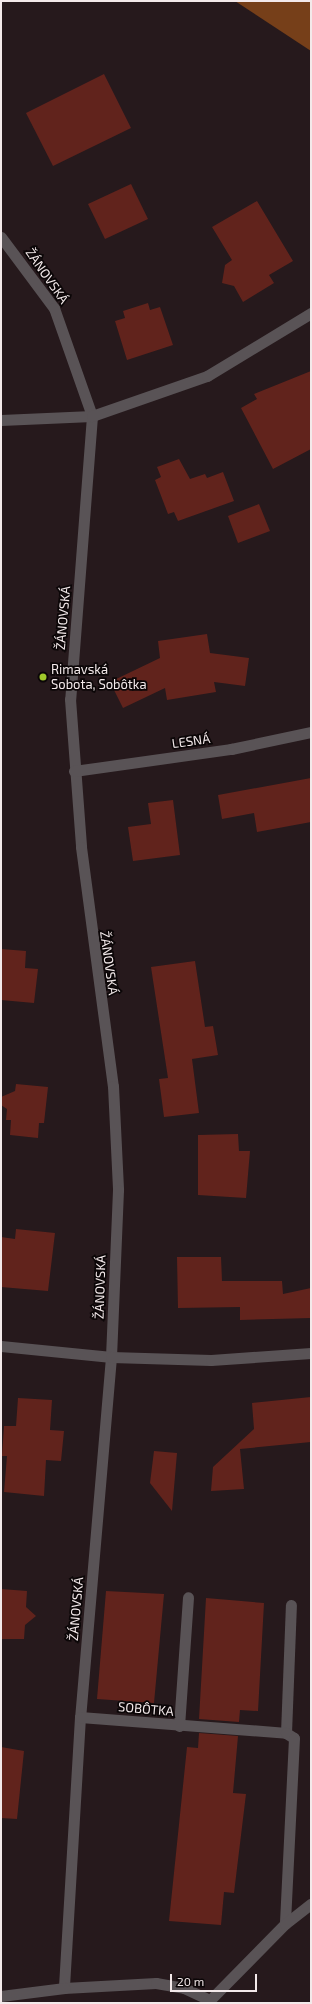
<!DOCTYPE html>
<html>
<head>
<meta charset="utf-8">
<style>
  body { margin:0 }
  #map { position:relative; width:312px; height:2004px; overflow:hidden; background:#26191c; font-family:"Exo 2",sans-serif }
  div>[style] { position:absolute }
  .forest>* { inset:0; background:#763f19 }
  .building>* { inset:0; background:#61231c }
  .service>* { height:11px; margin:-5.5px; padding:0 5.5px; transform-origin:5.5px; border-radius:5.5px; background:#595356 }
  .minor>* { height:11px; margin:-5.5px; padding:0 5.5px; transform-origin:5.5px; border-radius:5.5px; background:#595356 }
  .dots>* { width:11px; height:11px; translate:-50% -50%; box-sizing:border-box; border:2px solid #0b0607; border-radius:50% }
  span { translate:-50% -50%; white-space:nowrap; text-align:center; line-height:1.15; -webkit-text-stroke:3.5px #0b0607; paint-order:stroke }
  .street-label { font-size:13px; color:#f3e9ea }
  .poi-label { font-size:13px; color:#f3e9ea }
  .left { translate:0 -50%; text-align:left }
  .frame { position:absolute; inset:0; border:2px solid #f3e9ea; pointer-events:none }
  .scale { position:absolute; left:170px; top:1974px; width:87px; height:18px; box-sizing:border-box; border:2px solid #f3e9ea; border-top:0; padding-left:5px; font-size:12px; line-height:14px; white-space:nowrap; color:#f3e9ea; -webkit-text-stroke:3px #0b0607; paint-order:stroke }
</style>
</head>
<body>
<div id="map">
  <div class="forest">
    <i style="clip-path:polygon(235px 1px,311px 1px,311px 51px)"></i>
  </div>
  <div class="building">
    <i style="clip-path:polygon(104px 74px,131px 128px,53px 166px,26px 113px)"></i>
    <i style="clip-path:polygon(131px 184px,148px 219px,105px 239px,88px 204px)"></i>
    <i style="clip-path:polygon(257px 201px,293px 261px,269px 275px,274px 283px,243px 302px,234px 286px,222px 283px,225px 265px,232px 260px,212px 227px)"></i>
    <i style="clip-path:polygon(148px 303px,150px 310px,160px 307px,173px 345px,127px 360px,115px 321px,125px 318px,123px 311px)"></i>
    <i style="clip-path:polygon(311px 371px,311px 449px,273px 469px,241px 408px,257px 399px,254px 394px)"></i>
    <i style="clip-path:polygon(179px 459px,190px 479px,205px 474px,207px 478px,223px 472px,234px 501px,178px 521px,174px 512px,168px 514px,155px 480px,161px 477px,157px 467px)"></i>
    <i style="clip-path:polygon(259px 504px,270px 531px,238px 543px,228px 516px)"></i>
    <i style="clip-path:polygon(207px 634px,210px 653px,249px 658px,245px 686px,214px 682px,216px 692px,167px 700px,165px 688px,123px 708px,110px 682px,160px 658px,158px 641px)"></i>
    <i style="clip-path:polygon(311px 778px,311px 822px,257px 832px,254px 813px,222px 819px,218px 795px)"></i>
    <i style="clip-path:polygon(173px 800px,180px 855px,133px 861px,128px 827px,151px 824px,148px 803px)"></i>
    <i style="clip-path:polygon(1px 949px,26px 951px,25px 968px,38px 969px,34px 1003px,1px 1000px)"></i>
    <i style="clip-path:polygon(195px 961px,205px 1027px,213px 1026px,218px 1055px,192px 1059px,199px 1113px,164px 1117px,159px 1079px,168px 1078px,151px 967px)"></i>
    <i style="clip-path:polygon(16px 1084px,48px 1087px,44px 1123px,39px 1123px,38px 1138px,10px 1135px,11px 1120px,6px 1120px,7px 1109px,1px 1105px,1px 1097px,15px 1091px)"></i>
    <i style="clip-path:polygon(238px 1134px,239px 1151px,250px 1151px,246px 1198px,198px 1195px,198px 1135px)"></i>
    <i style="clip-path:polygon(16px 1229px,55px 1233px,48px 1291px,1px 1287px,1px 1237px,15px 1239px)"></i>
    <i style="clip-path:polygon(177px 1257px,221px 1257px,222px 1281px,282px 1281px,283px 1294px,311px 1288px,311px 1318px,240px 1320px,240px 1307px,178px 1308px)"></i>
    <i style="clip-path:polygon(311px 1397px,311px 1442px,240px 1449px,244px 1489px,211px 1491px,213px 1467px,254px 1429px,252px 1403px)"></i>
    <i style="clip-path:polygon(18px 1398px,52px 1400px,50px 1430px,64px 1431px,61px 1461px,46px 1460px,44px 1496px,4px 1492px,7px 1456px,2px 1456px,4px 1426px,16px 1426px)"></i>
    <i style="clip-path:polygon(154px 1451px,177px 1453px,172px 1511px,150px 1483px)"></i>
    <i style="clip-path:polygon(1px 1589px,27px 1591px,26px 1607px,36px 1616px,25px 1625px,24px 1639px,1px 1639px)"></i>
    <i style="clip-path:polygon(106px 1591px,164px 1594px,154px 1703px,97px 1699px)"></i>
    <i style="clip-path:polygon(206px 1598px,264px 1603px,258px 1711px,240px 1710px,239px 1722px,199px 1719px)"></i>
    <i style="clip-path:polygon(199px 1733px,238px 1736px,233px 1793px,246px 1794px,234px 1893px,224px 1892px,221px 1925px,169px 1921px,187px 1747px,198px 1748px)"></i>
    <i style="clip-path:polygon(1px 1747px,24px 1751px,17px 1819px,1px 1818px)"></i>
  </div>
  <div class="service">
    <i style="left:179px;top:1726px;width:129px;rotate:-86deg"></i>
    <i style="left:286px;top:1733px;width:128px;rotate:-87.8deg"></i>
  </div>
  <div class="minor">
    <i style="left:1px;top:237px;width:89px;rotate:53.3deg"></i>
    <i style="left:54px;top:308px;width:114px;rotate:70.6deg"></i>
    <i style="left:92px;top:416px;width:284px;rotate:94.4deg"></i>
    <i style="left:70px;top:699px;width:148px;rotate:85.7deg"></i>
    <i style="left:81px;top:847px;width:241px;rotate:82.4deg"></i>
    <i style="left:113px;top:1086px;width:104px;rotate:87.2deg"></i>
    <i style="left:118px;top:1190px;width:167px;rotate:92.4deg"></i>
    <i style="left:111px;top:1357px;width:361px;rotate:94.9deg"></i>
    <i style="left:80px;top:1717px;width:271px;rotate:93.4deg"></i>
    <i style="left:64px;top:1988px;width:92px;rotate:-3.1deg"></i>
    <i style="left:156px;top:1983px;width:28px;rotate:10deg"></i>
    <i style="left:184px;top:1988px;width:29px;rotate:25deg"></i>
    <i style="left:1px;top:420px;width:91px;rotate:-2.5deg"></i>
    <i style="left:92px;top:416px;width:122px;rotate:-19.2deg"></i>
    <i style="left:207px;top:376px;width:122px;rotate:-31.2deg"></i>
    <i style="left:74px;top:771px;width:159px;rotate:-8deg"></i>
    <i style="left:231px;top:749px;width:82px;rotate:-12deg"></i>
    <i style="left:1px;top:1346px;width:111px;rotate:5.7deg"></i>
    <i style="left:111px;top:1357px;width:100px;rotate:1.7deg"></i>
    <i style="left:211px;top:1360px;width:100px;rotate:-4deg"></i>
    <i style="left:80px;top:1717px;width:207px;rotate:4.4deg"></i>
    <i style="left:286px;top:1733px;width:9px;rotate:32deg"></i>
    <i style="left:294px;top:1738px;width:186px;rotate:92.8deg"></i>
    <i style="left:1px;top:1996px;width:64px;rotate:-7.2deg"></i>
    <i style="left:207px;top:2003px;width:111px;rotate:-45.4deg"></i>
    <i style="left:285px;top:1924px;width:33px;rotate:-38deg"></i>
  </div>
  <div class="dots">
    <i style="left:43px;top:677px;background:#a0c92b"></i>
  </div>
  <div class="street-label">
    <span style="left:47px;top:276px;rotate:55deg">ŽÁNOVSKÁ</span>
    <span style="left:63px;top:618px;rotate:-85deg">ŽÁNOVSKÁ</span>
    <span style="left:191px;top:741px;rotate:-8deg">LESNÁ</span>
    <span style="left:109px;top:963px;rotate:82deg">ŽÁNOVSKÁ</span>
    <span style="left:100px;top:1287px;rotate:-88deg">ŽÁNOVSKÁ</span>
    <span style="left:76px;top:1609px;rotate:-85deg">ŽÁNOVSKÁ</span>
    <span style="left:146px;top:1709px;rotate:5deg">SOBÔTKA</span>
  </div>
  <div class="poi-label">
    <span class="left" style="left:51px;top:677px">Rimavská<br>Sobota, Sobôtka</span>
  </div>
  <div class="frame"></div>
  <div class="scale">20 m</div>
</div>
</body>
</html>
